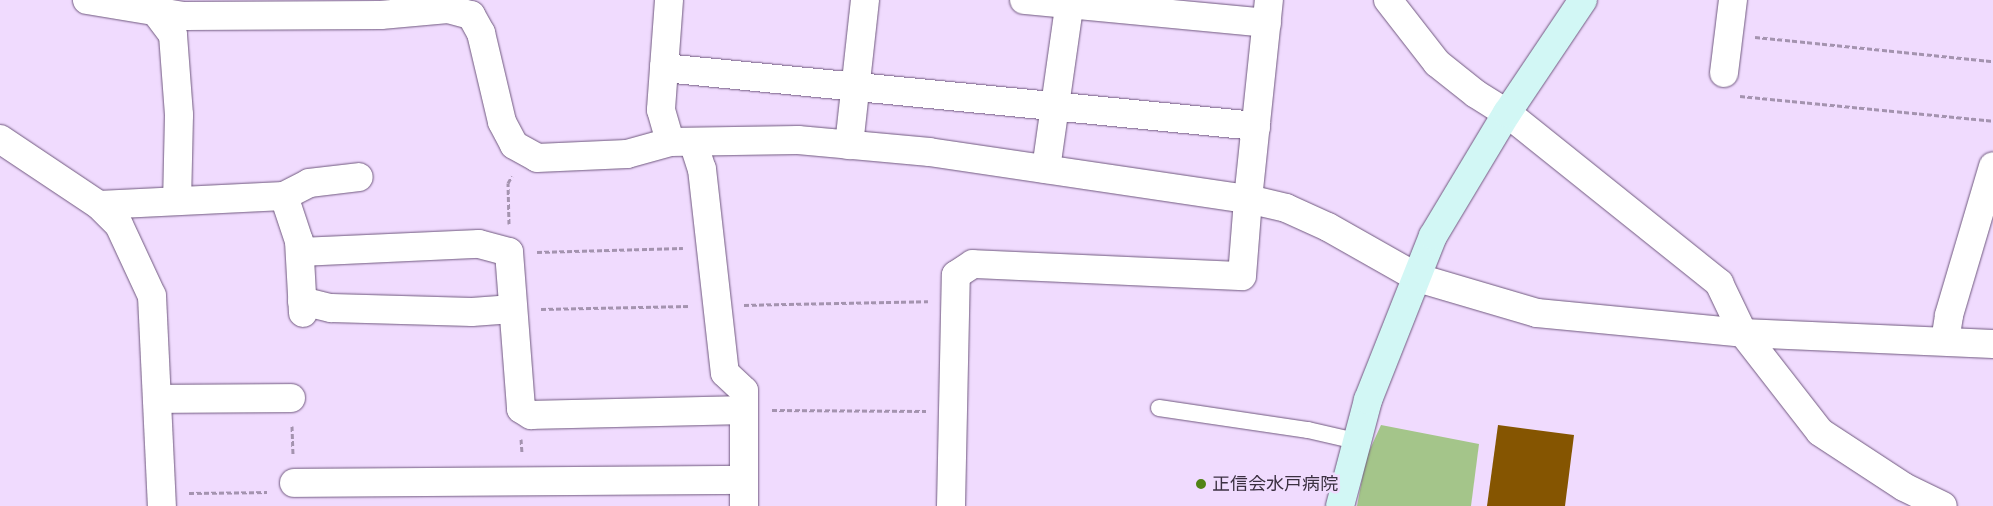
<!DOCTYPE html>
<html>
<head>
<meta charset="utf-8">
<style>
  body { margin:0 }
  #map { position:relative; width:1993px; height:506px; overflow:hidden; background:#f0dbfe; font-family:Karla,"Noto Sans JP",sans-serif }
  div>[style] { position:absolute }
  .green>* { inset:0; background:#a4c58a }
  .building>* { inset:0; background:#855501 }
  .path>* { height:3px; margin-top:-1.5px; transform-origin:0; background:repeating-linear-gradient(90deg,#a493af 0 5px,transparent 0 7.5px) }
  .roads { filter:drop-shadow(0 0 1px #6f587e) drop-shadow(0 0 1px #6f587e) }
  .lane>* { height:16px; margin:-8px; padding:0 8px; transform-origin:8px; border-radius:8px; background:#fff }
  .street>* { height:28px; margin:-14px; padding:0 14px; transform-origin:14px; border-radius:14px; background:#fff }
  .secondary>* { height:28px; margin:-14px; padding:0 14px; transform-origin:14px; border-radius:14px; background:#d2f7f5 }
  .dots>* { width:14px; height:14px; translate:-50% -50%; box-sizing:border-box; border:2px solid #f0dbfe; border-radius:50% }
  span { translate:-50% -50%; white-space:nowrap; text-align:center; line-height:1.15; -webkit-text-stroke:5px #f0dbfe; paint-order:stroke }
  .poi-label { font-size:18px; color:#3b3041 }
  .left { translate:0 -50%; text-align:left }
</style>
</head>
<body>
<div id="map">
  <div class="green">
    <i style="clip-path:polygon(1381px 425px,1479px 444px,1471px 506px,1357px 506px,1366px 458px)"></i>
  </div>
  <div class="building">
    <i style="clip-path:polygon(1498px 425px,1574px 435px,1565px 506px,1487px 506px)"></i>
  </div>
  <div class="path">
    <i style="left:1755px;top:37px;width:239px;rotate:5.8deg"></i>
    <i style="left:1740px;top:96px;width:254px;rotate:5.6deg"></i>
    <i style="left:509px;top:224px;width:41px;rotate:-91.4deg"></i>
    <i style="left:508px;top:183px;width:8px;rotate:-60deg"></i>
    <i style="left:537px;top:252px;width:146px;rotate:-1.6deg"></i>
    <i style="left:744px;top:305px;width:184px;rotate:-1.2deg"></i>
    <i style="left:541px;top:309px;width:149px;rotate:-1.2deg"></i>
    <i style="left:772px;top:410px;width:154px;rotate:0.4deg"></i>
    <i style="left:292px;top:426px;width:29px;rotate:88deg"></i>
    <i style="left:521px;top:439px;width:14px;rotate:86deg"></i>
    <i style="left:189px;top:493px;width:78px;rotate:-0.7deg"></i>
  </div>
  <div class="roads">
    <div class="lane">
      <i style="left:1159px;top:408px;width:151px;rotate:8.4deg"></i>
      <i style="left:1308px;top:430px;width:49px;rotate:12.9deg"></i>
    </div>
    <div class="street">
      <i style="left:87px;top:0;width:98px;rotate:9.4deg"></i>
      <i style="left:184px;top:16px;width:197px;rotate:-0.3deg"></i>
      <i style="left:381px;top:15px;width:67px;rotate:-5.1deg"></i>
      <i style="left:448px;top:9px;width:24px;rotate:15deg"></i>
      <i style="left:471px;top:15px;width:21px;rotate:61deg"></i>
      <i style="left:481px;top:33px;width:91px;rotate:76.7deg"></i>
      <i style="left:502px;top:122px;width:26px;rotate:62deg"></i>
      <i style="left:514px;top:145px;width:26px;rotate:29deg"></i>
      <i style="left:537px;top:158px;width:90px;rotate:-2.5deg"></i>
      <i style="left:627px;top:154px;width:45px;rotate:-15.6deg"></i>
      <i style="left:670px;top:142px;width:128px;rotate:-0.9deg"></i>
      <i style="left:798px;top:140px;width:132px;rotate:5.2deg"></i>
      <i style="left:929px;top:152px;width:322px;rotate:8.4deg"></i>
      <i style="left:1248px;top:199px;width:39px;rotate:13deg"></i>
      <i style="left:1286px;top:208px;width:46px;rotate:24.3deg"></i>
      <i style="left:1328px;top:227px;width:103px;rotate:29.5deg"></i>
      <i style="left:1418px;top:278px;width:124px;rotate:16.4deg"></i>
      <i style="left:1537px;top:313px;width:207px;rotate:5.5deg"></i>
      <i style="left:1743px;top:333px;width:250px;rotate:2.5deg"></i>
      <i style="left:669px;top:0;width:110px;rotate:94.2deg"></i>
      <i style="left:661px;top:110px;width:33px;rotate:74deg"></i>
      <i style="left:1024px;top:0;width:244px;rotate:5.4deg"></i>
      <i style="left:1388px;top:0;width:80px;rotate:52.1deg"></i>
      <i style="left:1437px;top:63px;width:50px;rotate:38.5deg"></i>
      <i style="left:1476px;top:94px;width:36px;rotate:32deg"></i>
      <i style="left:1507px;top:113px;width:272px;rotate:38.7deg"></i>
      <i style="left:1719px;top:283px;width:55px;rotate:64.4deg"></i>
      <i style="left:1743px;top:333px;width:125px;rotate:52.1deg"></i>
      <i style="left:1820px;top:432px;width:100px;rotate:33.2deg"></i>
      <i style="left:1904px;top:487px;width:43px;rotate:26deg"></i>
      <i style="left:155px;top:1px;width:10px;rotate:90deg"></i>
      <i style="left:155px;top:11px;width:30px;rotate:53deg"></i>
      <i style="left:173px;top:35px;width:80px;rotate:85.7deg"></i>
      <i style="left:179px;top:115px;width:86px;rotate:91.3deg"></i>
      <i style="left:664px;top:68px;width:595px;rotate:5.6deg"></i>
      <i style="left:1724px;top:73px;width:74px;rotate:-83deg"></i>
      <i style="left:0;top:139px;width:119px;rotate:33.7deg"></i>
      <i style="left:99px;top:205px;width:28px;rotate:45deg"></i>
      <i style="left:119px;top:225px;width:78px;rotate:65.1deg"></i>
      <i style="left:152px;top:296px;width:210px;rotate:87.3deg"></i>
      <i style="left:693px;top:142px;width:28px;rotate:72deg"></i>
      <i style="left:702px;top:169px;width:205px;rotate:83.6deg"></i>
      <i style="left:725px;top:373px;width:26px;rotate:43deg"></i>
      <i style="left:744px;top:391px;width:115px;rotate:90deg"></i>
      <i style="left:849px;top:145px;width:146px;rotate:-83.7deg"></i>
      <i style="left:1046px;top:169px;width:171px;rotate:-81.9deg"></i>
      <i style="left:284px;top:196px;width:28px;rotate:-27deg"></i>
      <i style="left:309px;top:183px;width:50px;rotate:-6.8deg"></i>
      <i style="left:99px;top:205px;width:185px;rotate:-2.8deg"></i>
      <i style="left:284px;top:196px;width:47px;rotate:71.6deg"></i>
      <i style="left:299px;top:241px;width:72px;rotate:86.8deg"></i>
      <i style="left:300px;top:252px;width:179px;rotate:-2.6deg"></i>
      <i style="left:479px;top:244px;width:31px;rotate:15deg"></i>
      <i style="left:509px;top:252px;width:157px;rotate:85.6deg"></i>
      <i style="left:521px;top:409px;width:12px;rotate:31deg"></i>
      <i style="left:531px;top:415px;width:213px;rotate:-1.3deg"></i>
      <i style="left:302px;top:301px;width:30px;rotate:14deg"></i>
      <i style="left:331px;top:308px;width:141px;rotate:1.6deg"></i>
      <i style="left:472px;top:312px;width:41px;rotate:-4.2deg"></i>
      <i style="left:1945px;top:341px;width:26px;rotate:-81deg"></i>
      <i style="left:1949px;top:315px;width:155px;rotate:-73.5deg"></i>
      <i style="left:157px;top:399px;width:134px;rotate:-0.4deg"></i>
      <i style="left:294px;top:483px;width:450px;rotate:-0.4deg"></i>
      <i style="left:951px;top:506px;width:231px;rotate:-88.8deg"></i>
      <i style="left:956px;top:275px;width:20px;rotate:-33deg"></i>
      <i style="left:973px;top:264px;width:269px;rotate:2.6deg"></i>
      <i style="left:1242px;top:276px;width:77px;rotate:-85.5deg"></i>
      <i style="left:1248px;top:199px;width:200px;rotate:-84deg"></i>
    </div>
    <div class="secondary">
      <i style="left:1340px;top:506px;width:110px;rotate:-75.2deg"></i>
      <i style="left:1368px;top:400px;width:176px;rotate:-68.4deg"></i>
      <i style="left:1433px;top:236px;width:144px;rotate:-59deg"></i>
      <i style="left:1507px;top:113px;width:136px;rotate:-56.1deg"></i>
    </div>
  </div>
  <div class="dots">
    <i style="left:1201px;top:484px;background:#518315"></i>
  </div>
  <div class="poi-label">
    <span class="left" style="left:1212px;top:484px">正信会水戸病院</span>
  </div>
</div>
</body>
</html>
